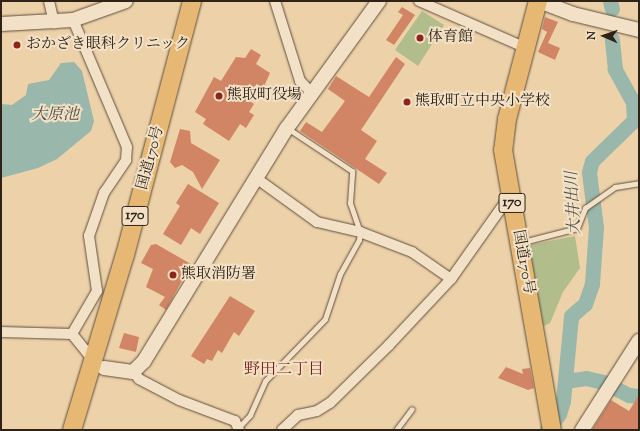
<!DOCTYPE html>
<html>
<head>
<meta charset="utf-8">
<style>
  body { margin:0 }
  #map { position:relative; width:640px; height:431px; overflow:hidden; background:#ecd1a9; font-family:"Sorts Mill Goudy","Noto Serif JP",serif }
  div>[style] { position:absolute }
  .green>* { inset:0; background:#b2bd8c }
  .water>* { inset:0; background:#99b7ab }
  .river>* { height:15px; margin:-7.5px; padding:0 7.5px; transform-origin:7.5px; border-radius:7.5px; background:#99b7ab }
  .building>* { inset:0; background:#d18564 }
  .roads { filter:drop-shadow(0 0 1px #5e4e3b) drop-shadow(0 0 1px #5e4e3b) }
  .lane>* { height:5px; margin:-2.5px; padding:0 2.5px; transform-origin:2.5px; border-radius:2.5px; background:#f3e1c7 }
  .street>* { height:10px; margin:-5px; padding:0 5px; transform-origin:5px; border-radius:5px; background:#f3e1c7 }
  .secondary>* { height:14px; margin:-7px; padding:0 7px; transform-origin:7px; border-radius:7px; background:#f3e1c7 }
  .highway>* { height:18px; margin:-9px; padding:0 9px; transform-origin:9px; border-radius:9px; background:#e6b874 }
  .dots>* { width:11px; height:11px; translate:-50% -50%; box-sizing:border-box; border:2px solid #f3e1c7; border-radius:50% }
  span { translate:-50% -50%; white-space:nowrap; text-align:center; line-height:1.15; -webkit-text-stroke:4px #f3e1c7; paint-order:stroke }
  .shield-label span { padding:1px 3px; background:#f3e1c7; border:1px solid; border-radius:3px; -webkit-text-stroke-width:0 }
  .shield-label { font-size:14px; color:#2e2316; font-weight:700 }
  .poi-label { font-size:15px; color:#2e2316 }
  .left { translate:0 -50%; text-align:left }
  .street-label { font-size:15px; color:#2e2316 }
  .water-label { font-size:16px; color:#4e4f43; font-style:italic }
  .neighbourhood-label { font-size:16px; color:#7a1f14 }
  .frame { position:absolute; inset:0; border:2px solid #2e2316; pointer-events:none }
  .north { position:absolute; left:584px; top:16px; width:40px; height:40px; -webkit-text-stroke:3px #f3e1c7; paint-order:stroke; rotate:272deg; font-size:11px; font-weight:700; line-height:16px; text-align:center; color:#2e2316 }
  .north::after { content:''; display:block; margin:auto; width:14px; height:18px; background:#2e2316; clip-path:polygon(50% 0,100% 100%,50% 72%,0 100%) }
</style>
</head>
<body>
<div id="map">
  <div class="green">
    <i style="clip-path:polygon(422px 11px,444px 25px,418px 66px,395px 50px)"></i>
    <i style="clip-path:polygon(575px 236px,580px 268px,563px 292px,550px 323px,540px 328px,524px 246px)"></i>
  </div>
  <div class="water">
    <i style="clip-path:polygon(74px 62px,82px 71px,94px 121px,91px 131px,57px 159px,38px 168px,1px 178px,1px 104px,12px 105px,26px 95px,28px 84px,49px 80px,61px 63px)"></i>
  </div>
  <div class="river">
    <i style="left:610px;top:1px;width:8px;rotate:76deg"></i>
    <i style="left:565px;top:381px;width:21px;rotate:-8deg"></i>
    <i style="left:586px;top:378px;width:17px;rotate:13deg"></i>
    <i style="left:603px;top:382px;width:29px;rotate:27deg"></i>
    <i style="left:629px;top:395px;width:10px;rotate:6deg"></i>
    <i style="left:547px;top:429px;width:19px;rotate:-51deg"></i>
    <i style="left:559px;top:414px;width:14px;rotate:-73deg"></i>
    <i style="left:563px;top:401px;width:85px;rotate:-84.6deg"></i>
    <i style="left:571px;top:316px;width:18px;rotate:-41deg"></i>
    <i style="left:585px;top:304px;width:21px;rotate:-71deg"></i>
    <i style="left:592px;top:284px;width:57px;rotate:-86deg"></i>
    <i style="left:596px;top:227px;width:55px;rotate:-97.3deg"></i>
    <i style="left:589px;top:172px;width:11px;rotate:-75deg"></i>
    <i style="left:592px;top:161px;width:59px;rotate:-44.3deg"></i>
    <i style="left:634px;top:120px;width:18px;rotate:-93deg"></i>
    <i style="left:633px;top:102px;width:38px;rotate:-119deg"></i>
    <i style="left:615px;top:69px;width:30px;rotate:-96deg"></i>
  </div>
  <div class="building">
    <i style="clip-path:polygon(402px 7px,415px 15px,394px 45px,386px 40px,403px 15px,398px 12px)"></i>
    <i style="clip-path:polygon(545px 17px,558px 22px,548px 43px,560px 48px,555px 60px,538px 52px,547px 32px,542px 29px)"></i>
    <i style="clip-path:polygon(251px 49px,261px 55px,256px 64px,270px 73px,261px 93px,255px 89px,248px 100px,254px 104px,249px 112px,254px 115px,246px 128px,240px 124px,229px 141px,203px 124px,206px 119px,195px 112px,214px 77px,221px 81px,236px 57px,245px 58px)"></i>
    <i style="clip-path:polygon(396px 57px,405px 64px,361px 130px,377px 141px,365px 159px,387px 173px,379px 184px,300px 131px,306px 122px,322px 132px,345px 101px,328px 89px,336px 76px,369px 97px)"></i>
    <i style="clip-path:polygon(180px 129px,190px 131px,191px 143px,220px 160px,202px 189px,193px 172px,182px 165px,175px 168px,170px 162px)"></i>
    <i style="clip-path:polygon(188px 184px,219px 203px,200px 234px,191px 228px,181px 245px,163px 234px,180px 206px,176px 203px)"></i>
    <i style="clip-path:polygon(156px 244px,191px 264px,166px 310px,159px 305px,165px 297px,146px 287px,153px 269px,141px 263px,151px 245px)"></i>
    <i style="clip-path:polygon(230px 296px,255px 311px,239px 336px,234px 332px,222px 353px,218px 350px,212px 361px,207px 359px,204px 364px,191px 356px)"></i>
    <i style="clip-path:polygon(124px 333px,139px 337px,136px 352px,119px 348px)"></i>
    <i style="clip-path:polygon(506px 367px,523px 374px,522px 369px,530px 368px,534px 388px,528px 390px,498px 378px)"></i>
    <i style="clip-path:polygon(639px 395px,639px 430px,592px 430px,611px 400px,629px 411px)"></i>
  </div>
  <div class="roads">
    <div class="lane">
      <i style="left:523px;top:242px;width:56px;rotate:-14.5deg"></i>
      <i style="left:577px;top:228px;width:22px;rotate:-68deg"></i>
      <i style="left:585px;top:208px;width:37px;rotate:-35deg"></i>
      <i style="left:615px;top:187px;width:24px;rotate:-9deg"></i>
      <i style="left:238px;top:428px;width:18px;rotate:-47deg"></i>
      <i style="left:250px;top:415px;width:37px;rotate:-66deg"></i>
      <i style="left:265px;top:381px;width:86px;rotate:-45.9deg"></i>
      <i style="left:325px;top:319px;width:47px;rotate:-71.6deg"></i>
      <i style="left:340px;top:274px;width:39px;rotate:-61deg"></i>
      <i style="left:359px;top:240px;width:8px;rotate:-83deg"></i>
      <i style="left:360px;top:232px;width:31px;rotate:-109deg"></i>
      <i style="left:350px;top:203px;width:32px;rotate:-86deg"></i>
      <i style="left:352px;top:171px;width:78px;rotate:-146.5deg"></i>
      <i style="left:396px;top:430px;width:26px;rotate:-53deg"></i>
    </div>
    <div class="street">
      <i style="left:49px;top:1px;width:23px;rotate:77deg"></i>
      <i style="left:275px;top:1px;width:84px;rotate:72.6deg"></i>
      <i style="left:300px;top:81px;width:17px;rotate:45deg"></i>
      <i style="left:419px;top:1px;width:117px;rotate:23.7deg"></i>
      <i style="left:256px;top:178px;width:75px;rotate:35.8deg"></i>
      <i style="left:317px;top:222px;width:44px;rotate:13.1deg"></i>
      <i style="left:360px;top:232px;width:56px;rotate:21deg"></i>
      <i style="left:412px;top:252px;width:47px;rotate:34.7deg"></i>
      <i style="left:1px;top:332px;width:71px;rotate:1.6deg"></i>
      <i style="left:72px;top:334px;width:50px;rotate:-59.8deg"></i>
      <i style="left:97px;top:291px;width:56px;rotate:-98.3deg"></i>
      <i style="left:89px;top:236px;width:46px;rotate:-70.8deg"></i>
      <i style="left:104px;top:193px;width:40px;rotate:-56deg"></i>
      <i style="left:126px;top:160px;width:13px;rotate:-86deg"></i>
      <i style="left:127px;top:147px;width:138px;rotate:-113deg"></i>
      <i style="left:72px;top:334px;width:35px;rotate:51deg"></i>
      <i style="left:133px;top:372px;width:9px;rotate:49deg"></i>
      <i style="left:139px;top:379px;width:45px;rotate:27.7deg"></i>
      <i style="left:179px;top:400px;width:60px;rotate:20.6deg"></i>
      <i style="left:235px;top:421px;width:10px;rotate:66deg"></i>
      <i style="left:282px;top:430px;width:22px;rotate:-43deg"></i>
      <i style="left:298px;top:415px;width:19px;rotate:-12deg"></i>
      <i style="left:317px;top:411px;width:15px;rotate:-32deg"></i>
      <i style="left:330px;top:403px;width:83px;rotate:-44.5deg"></i>
      <i style="left:389px;top:345px;width:91px;rotate:-46.8deg"></i>
      <i style="left:451px;top:279px;width:104px;rotate:-54.8deg"></i>
    </div>
    <div class="secondary">
      <i style="left:539px;top:1px;width:36px;rotate:21deg"></i>
      <i style="left:573px;top:14px;width:68px;rotate:13.6deg"></i>
      <i style="left:1px;top:24px;width:72px;rotate:-3.2deg"></i>
      <i style="left:73px;top:20px;width:56px;rotate:-19.7deg"></i>
      <i style="left:104px;top:368px;width:29px;rotate:8deg"></i>
      <i style="left:133px;top:372px;width:16px;rotate:-45deg"></i>
      <i style="left:144px;top:361px;width:273px;rotate:-58.5deg"></i>
      <i style="left:287px;top:128px;width:157px;rotate:-54.1deg"></i>
      <i style="left:582px;top:430px;width:106px;rotate:-57.4deg"></i>
    </div>
    <div class="highway">
      <i style="left:538px;top:1px;width:122px;rotate:104.7deg"></i>
      <i style="left:507px;top:119px;width:31px;rotate:97deg"></i>
      <i style="left:503px;top:150px;width:284px;rotate:80.1deg"></i>
      <i style="left:72px;top:430px;width:183px;rotate:-73.2deg"></i>
      <i style="left:125px;top:255px;width:263px;rotate:-75.2deg"></i>
    </div>
  </div>
  <div class="dots">
    <i style="left:420px;top:38px;background:#8f2418"></i>
    <i style="left:17px;top:45px;background:#8f2418"></i>
    <i style="left:219px;top:96px;background:#8f2418"></i>
    <i style="left:407px;top:102px;background:#8f2418"></i>
    <i style="left:173px;top:275px;background:#8f2418"></i>
  </div>
  <div class="shield-label">
    <span style="left:512px;top:203px">170</span>
    <span style="left:135px;top:216px">170</span>
  </div>
  <div class="poi-label">
    <span class="left" style="left:428px;top:38px">体育館</span>
    <span class="left" style="left:26px;top:45px">おかざき眼科クリニック</span>
    <span class="left" style="left:227px;top:96px">熊取町役場</span>
    <span class="left" style="left:415px;top:102px">熊取町立中央小学校</span>
    <span class="left" style="left:181px;top:275px">熊取消防署</span>
  </div>
  <div class="street-label">
    <span style="left:151px;top:158px;rotate:-75deg">国道170号</span>
    <span style="left:523px;top:262px;rotate:80deg">国道170号</span>
  </div>
  <div class="water-label">
    <span style="left:55px;top:116px">大原池</span>
    <span style="left:575px;top:203px;rotate:-93deg">大井出川</span>
  </div>
  <div class="neighbourhood-label">
    <span style="left:284px;top:371px">野田二丁目</span>
  </div>
  <div class="frame"></div>
  <div class="north">N</div>
</div>
</body>
</html>
